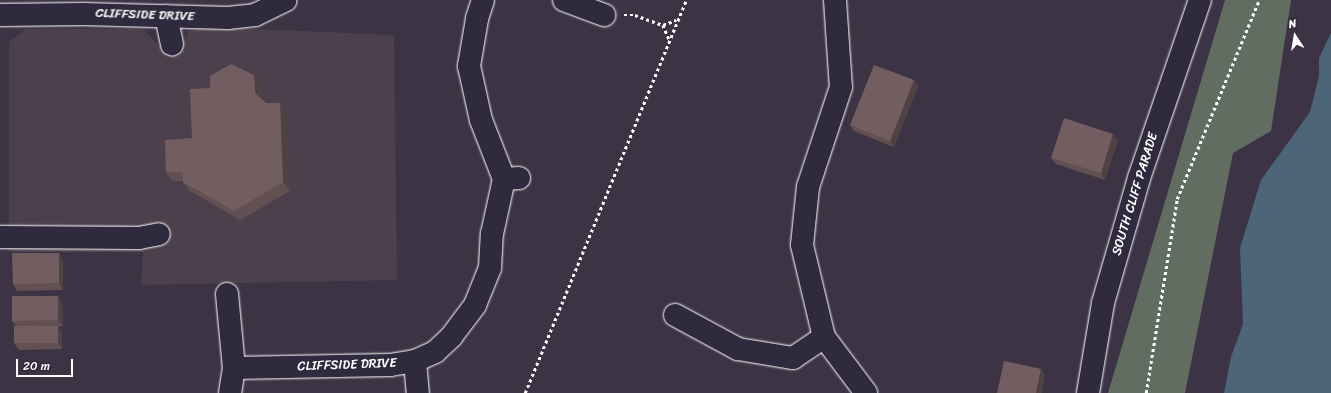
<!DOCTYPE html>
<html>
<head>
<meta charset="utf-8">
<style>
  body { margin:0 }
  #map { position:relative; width:1331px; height:393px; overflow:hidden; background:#3c3444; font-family:Sriracha,sans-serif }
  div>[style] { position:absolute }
  .built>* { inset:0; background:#4c404c }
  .green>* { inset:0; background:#626d62 }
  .water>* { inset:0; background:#4d6578 }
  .path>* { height:2.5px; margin-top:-1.25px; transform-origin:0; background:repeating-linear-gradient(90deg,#fff 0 3px,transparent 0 6px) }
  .roads { filter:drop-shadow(0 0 1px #fff) drop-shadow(0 0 1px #fff) }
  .minor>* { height:22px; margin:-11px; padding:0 11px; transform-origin:11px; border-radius:11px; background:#2f2a3d }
  .wall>* { inset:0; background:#625053 }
  .shaded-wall>* { inset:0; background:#504143 }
  .building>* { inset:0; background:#725d60 }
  span { translate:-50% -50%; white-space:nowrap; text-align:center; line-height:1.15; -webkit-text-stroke:3.5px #2f2a3d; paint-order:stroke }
  .street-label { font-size:13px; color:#fff }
  .north { position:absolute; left:1275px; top:16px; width:40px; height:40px; -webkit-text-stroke:3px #2f2a3d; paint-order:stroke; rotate:348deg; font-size:11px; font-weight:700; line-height:16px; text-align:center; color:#fff }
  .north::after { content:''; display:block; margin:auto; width:14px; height:18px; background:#fff; clip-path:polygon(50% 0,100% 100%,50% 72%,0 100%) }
  .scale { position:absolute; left:16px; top:359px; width:57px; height:18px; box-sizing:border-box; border:2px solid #fff; border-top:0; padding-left:5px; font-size:12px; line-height:14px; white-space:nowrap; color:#fff; -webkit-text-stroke:3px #2f2a3d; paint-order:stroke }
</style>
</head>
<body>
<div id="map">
  <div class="built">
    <i style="clip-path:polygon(210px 27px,394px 35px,397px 280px,141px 285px,143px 252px,9px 252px,9px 42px,26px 29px,143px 29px,159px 46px,185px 41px,189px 30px)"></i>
  </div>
  <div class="green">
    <i style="clip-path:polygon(1225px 0,1291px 0,1271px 131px,1233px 153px,1185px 393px,1108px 393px)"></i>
  </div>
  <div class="water">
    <i style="clip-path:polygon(1331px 33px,1331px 393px,1224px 393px,1231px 357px,1243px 324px,1240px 248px,1261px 180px,1310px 112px,1319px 76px,1319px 58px)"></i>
  </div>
  <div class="path">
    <i style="left:624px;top:15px;width:11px"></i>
    <i style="left:635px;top:15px;width:30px;rotate:20deg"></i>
    <i style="left:663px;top:25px;width:14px;rotate:-21deg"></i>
    <i style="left:663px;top:25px;width:15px;rotate:67deg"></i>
    <i style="left:525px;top:393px;width:425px;rotate:-67.7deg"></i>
    <i style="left:1146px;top:393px;width:196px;rotate:-80.9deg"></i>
    <i style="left:1177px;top:199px;width:215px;rotate:-67.6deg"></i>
  </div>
  <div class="roads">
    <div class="minor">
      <i style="left:483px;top:0;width:20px;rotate:108deg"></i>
      <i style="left:477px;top:19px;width:48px;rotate:99.7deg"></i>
      <i style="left:469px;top:66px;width:55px;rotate:77.5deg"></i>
      <i style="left:481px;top:120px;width:63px;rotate:68.7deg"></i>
      <i style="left:564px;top:0;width:43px;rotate:20.6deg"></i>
      <i style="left:835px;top:0;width:87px;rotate:86.1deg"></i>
      <i style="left:841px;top:87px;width:105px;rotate:108.3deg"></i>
      <i style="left:808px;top:187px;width:58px;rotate:95.9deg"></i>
      <i style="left:802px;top:245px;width:95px;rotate:76.6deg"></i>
      <i style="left:824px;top:337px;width:70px;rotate:53.1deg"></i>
      <i style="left:0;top:15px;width:83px;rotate:-0.7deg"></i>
      <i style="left:83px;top:14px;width:145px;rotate:1.6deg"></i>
      <i style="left:228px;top:18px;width:27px;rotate:-6deg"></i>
      <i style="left:255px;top:15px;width:34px;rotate:-26deg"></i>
      <i style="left:166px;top:16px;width:29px;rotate:78deg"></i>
      <i style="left:0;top:237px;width:139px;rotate:0.4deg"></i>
      <i style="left:139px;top:238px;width:20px;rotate:-11deg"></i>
      <i style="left:227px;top:294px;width:74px;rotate:84.6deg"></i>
      <i style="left:234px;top:368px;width:25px;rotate:99deg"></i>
      <i style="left:675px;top:315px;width:72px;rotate:28.4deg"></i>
      <i style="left:738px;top:349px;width:56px;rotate:9.3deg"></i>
      <i style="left:793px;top:358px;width:37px;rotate:-34deg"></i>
      <i style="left:415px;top:361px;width:32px;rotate:85deg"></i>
      <i style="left:234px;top:368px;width:156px;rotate:-1.1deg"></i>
      <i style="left:390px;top:365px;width:25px;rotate:-9deg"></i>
      <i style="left:415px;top:361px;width:22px;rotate:-24deg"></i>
      <i style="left:435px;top:352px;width:22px;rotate:-43deg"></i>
      <i style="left:451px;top:337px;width:40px;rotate:-53deg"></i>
      <i style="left:475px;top:305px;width:40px;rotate:-68deg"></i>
      <i style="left:490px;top:268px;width:34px;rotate:-87deg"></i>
      <i style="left:492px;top:234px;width:56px;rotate:-77.7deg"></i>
      <i style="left:504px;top:179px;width:15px;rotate:-4deg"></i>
      <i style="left:1088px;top:393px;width:91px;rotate:-80.5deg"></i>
      <i style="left:1103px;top:303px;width:130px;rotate:-73.9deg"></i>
      <i style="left:1139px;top:178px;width:188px;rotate:-71.1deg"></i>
    </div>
  </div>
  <div class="wall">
    <i style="clip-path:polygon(254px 75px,260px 84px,261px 99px,266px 103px,280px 103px,286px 112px,290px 191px,240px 220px,190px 191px,183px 182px,183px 181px,173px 181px,166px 172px,192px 138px,210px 88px)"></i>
    <i style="clip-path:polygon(914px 80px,918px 87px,894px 147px,854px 131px,850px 125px)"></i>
    <i style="clip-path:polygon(1118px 140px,1105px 180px,1056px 164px,1051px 158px)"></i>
    <i style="clip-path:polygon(63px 260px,63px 290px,17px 291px,13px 284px)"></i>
    <i style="clip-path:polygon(62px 302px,63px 326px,58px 327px,62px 332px,62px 349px,19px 350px,14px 343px,16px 326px,12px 321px)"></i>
  </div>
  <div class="shaded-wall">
    <i style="clip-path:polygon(254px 75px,260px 84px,261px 102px,255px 93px)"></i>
    <i style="clip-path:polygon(914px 80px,918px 87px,894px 147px,890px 141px)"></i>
    <i style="clip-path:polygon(280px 103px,286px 112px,290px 191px,283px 182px)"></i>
    <i style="clip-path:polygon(1113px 134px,1118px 140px,1105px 180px,1101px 173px)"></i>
    <i style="clip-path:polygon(59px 253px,63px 260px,63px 290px,59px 283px)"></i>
    <i style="clip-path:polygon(58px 296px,62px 302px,63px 326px,58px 320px)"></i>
    <i style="clip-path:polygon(58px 326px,62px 332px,62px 349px,58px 343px)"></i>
    <i style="clip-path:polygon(1041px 369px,1045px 375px,1042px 393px,1036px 393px)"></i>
  </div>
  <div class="building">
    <i style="clip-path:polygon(231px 64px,254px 75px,255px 93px,266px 103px,280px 103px,283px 182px,234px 211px,183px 182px,183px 172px,166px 172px,165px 140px,192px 138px,190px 89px,210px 88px,210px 76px)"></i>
    <i style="clip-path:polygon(874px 65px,914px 80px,890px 141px,850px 125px)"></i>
    <i style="clip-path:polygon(1064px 118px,1113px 134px,1101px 173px,1051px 158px)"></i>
    <i style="clip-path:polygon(12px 253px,59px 253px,59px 283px,13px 284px)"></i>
    <i style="clip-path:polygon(12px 296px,58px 296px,58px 320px,12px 321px)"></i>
    <i style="clip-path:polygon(14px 326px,58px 326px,58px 343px,14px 343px)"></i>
    <i style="clip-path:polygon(1004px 361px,1041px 369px,1036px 393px,997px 393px)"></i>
  </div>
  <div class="street-label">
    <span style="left:145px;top:15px;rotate:2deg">CLIFFSIDE DRIVE</span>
    <span style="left:1135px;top:194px;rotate:-73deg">SOUTH CLIFF PARADE</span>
    <span style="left:347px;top:365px;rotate:-2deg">CLIFFSIDE DRIVE</span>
  </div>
  <div class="north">N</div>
  <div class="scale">20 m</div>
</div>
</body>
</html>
